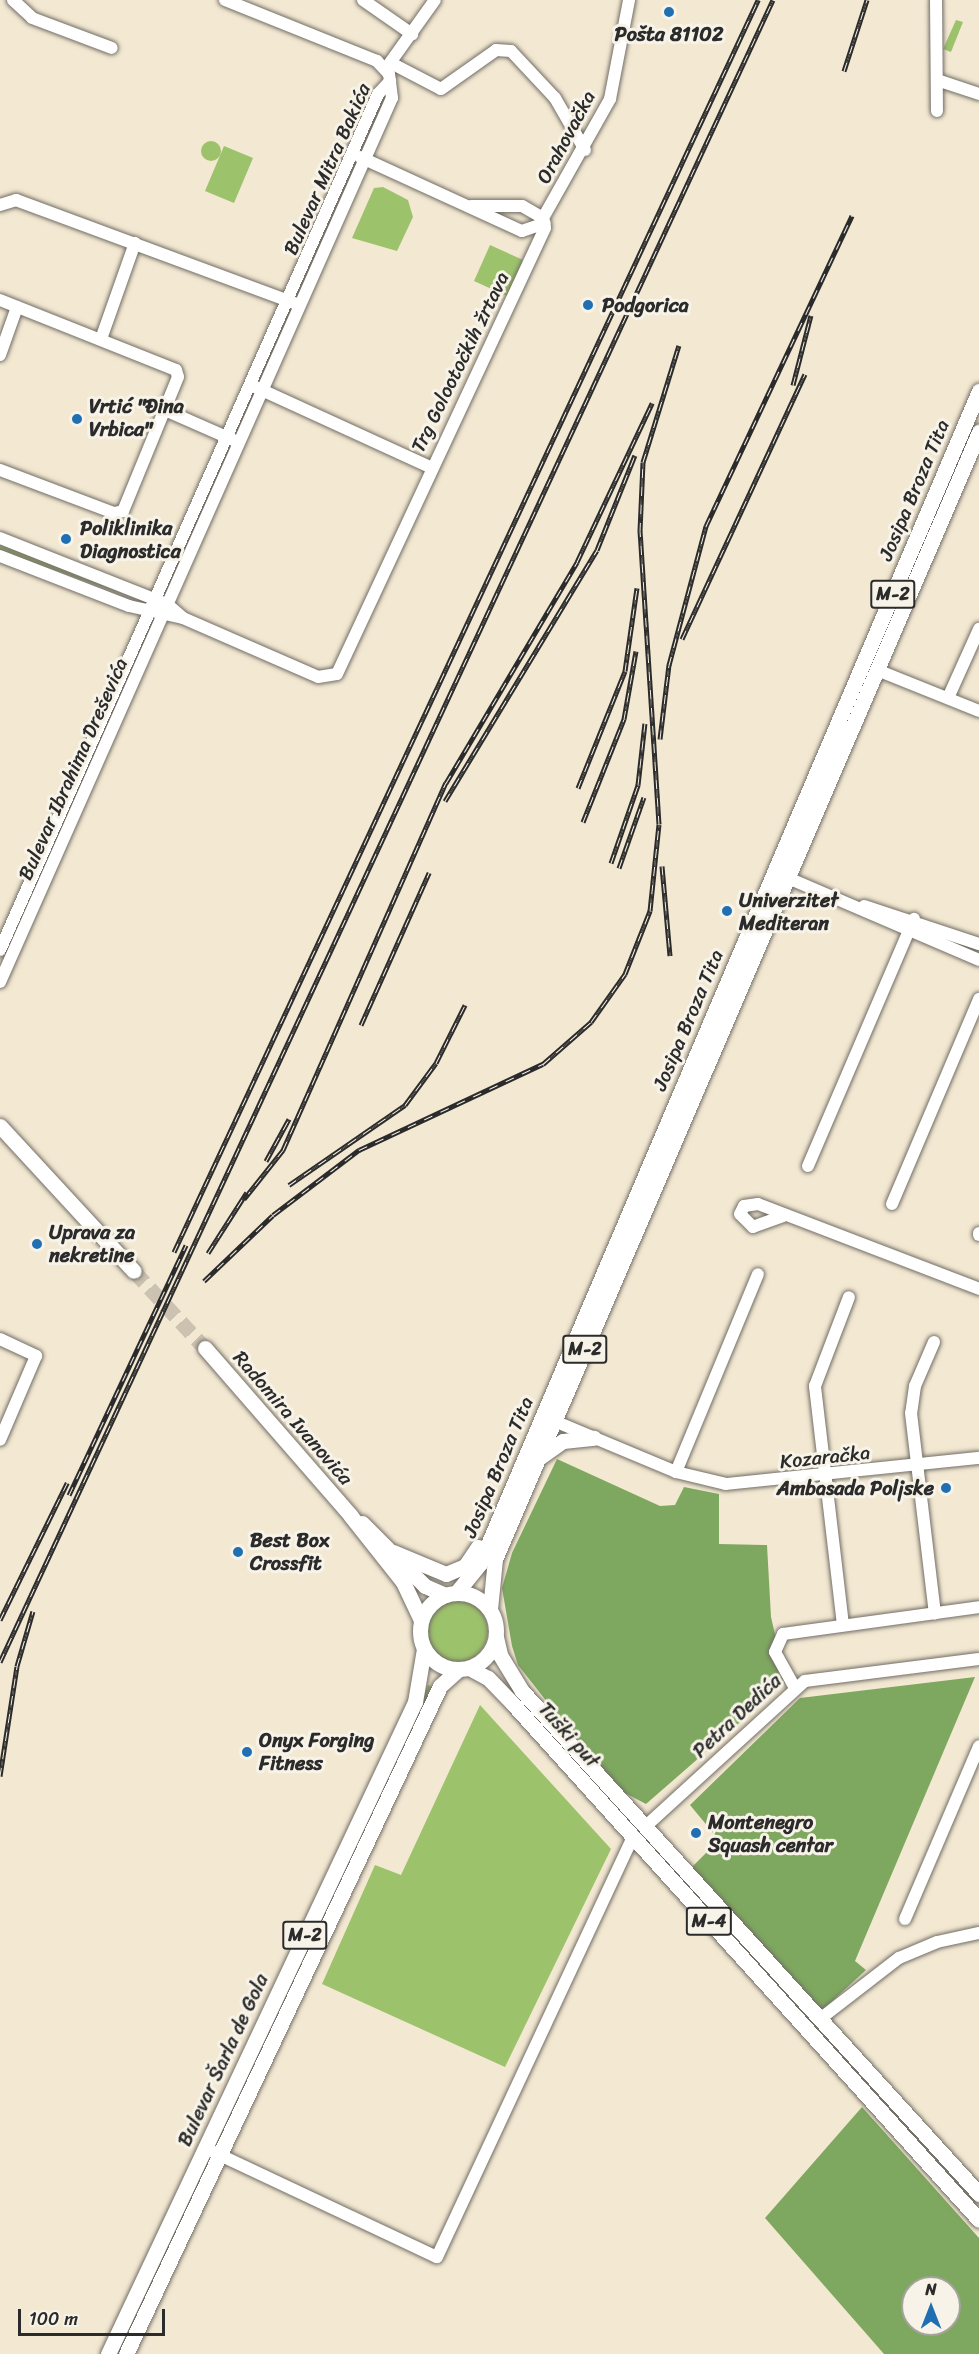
<!DOCTYPE html>
<html>
<head>
<meta charset="utf-8">
<style>
  body { margin:0 }
  #map { position:relative; width:979px; height:2354px; overflow:hidden; background:#f3e8d2; font-family:Sriracha,sans-serif }
  div>[style] { position:absolute }
  .green>* { inset:0; background:#9dc26c }
  .round { border-radius:50% }
  .forest>* { inset:0; background:#7ea860 }
  .major-tunnel>* { height:15px; margin-top:-7.5px; transform-origin:0; background:repeating-linear-gradient(90deg,#cbc2b1 0 15px,transparent 0 23px) }
  .roads { filter:drop-shadow(0 0 2px #716d65) drop-shadow(0 0 2px #716d65) }
  .minor>* { height:12px; margin:-6px; padding:0 6px; transform-origin:6px; border-radius:6px; background:#fff }
  .major>* { height:15px; margin:-7.5px; padding:0 7.5px; transform-origin:7.5px; border-radius:7.5px; background:#fff }
  .major>.ring { margin:-7.5px; padding:0; box-sizing:content-box; background:none; border:15px solid #fff; border-radius:50% }
  .rail>* { height:5px; margin-top:-2.5px; transform-origin:0; background:repeating-linear-gradient(90deg,#f7f3e8 0 9px,#2b2b2b 0 18px); box-sizing:border-box; border-block:2px solid #2b2b2b }
  .dots>* { width:16px; height:16px; translate:-50% -50%; box-sizing:border-box; border:3px solid #f7f3e8; border-radius:50% }
  span { translate:-50% -50%; white-space:nowrap; text-align:center; line-height:1.15; -webkit-text-stroke:6px #f7f3e8; paint-order:stroke }
  .shield-label span { padding:2px 4px; background:#f7f3e8; border:2px solid; border-radius:4px; -webkit-text-stroke-width:0 }
  .shield-label { font-size:18px; color:#2b2b2b; font-weight:700 }
  .poi-label { font-size:20px; color:#2b2b2b; font-weight:700 }
  .left { translate:0 -50%; text-align:left }
  .right { translate:-100% -50%; text-align:right }
  .street-label { font-size:20px; color:#2b2b2b }
  .north { position:absolute; left:901px; top:2276px; width:60px; height:60px; box-sizing:border-box; background:#f7f3e8; border:2px solid #a5a39c; border-radius:50%; rotate:0deg; font-size:16px; font-weight:700; line-height:24px; text-align:center; color:#2b2b2b }
  .north::after { content:''; display:block; margin:auto; width:21px; height:27px; background:#1f6fb2; clip-path:polygon(50% 0,100% 100%,50% 72%,0 100%) }
  .scale { position:absolute; left:18px; top:2309px; width:147px; height:27px; box-sizing:border-box; border:3px solid #2b2b2b; border-top:0; padding-left:8px; font-size:18px; line-height:21px; white-space:nowrap; color:#2b2b2b; -webkit-text-stroke:4px #f7f3e8; paint-order:stroke }
</style>
</head>
<body>
<div id="map">
  <div class="green">
    <i style="clip-path:polygon(956px 20px,963px 22px,951px 52px,943px 49px)"></i>
    <i class="round" style="left:201px;top:141px;width:20px;height:20px"></i>
    <i style="clip-path:polygon(224px 146px,253px 158px,234px 203px,205px 191px)"></i>
    <i style="clip-path:polygon(383px 187px,408px 200px,413px 217px,397px 251px,352px 238px,374px 188px)"></i>
    <i style="clip-path:polygon(490px 245px,523px 260px,507px 296px,474px 281px)"></i>
    <i style="clip-path:polygon(0 544px,123px 594px,0 551px)"></i>
    <i class="round" style="left:426px;top:1600px;width:62px;height:62px"></i>
    <i style="clip-path:polygon(428px 1685px,433px 1687px,364px 1834px,359px 1832px)"></i>
    <i style="clip-path:polygon(480px 1705px,611px 1849px,505px 2067px,322px 1984px,375px 1865px,401px 1875px)"></i>
  </div>
  <div class="forest">
    <i style="clip-path:polygon(557px 1459px,660px 1506px,675px 1505px,684px 1487px,719px 1494px,719px 1544px,767px 1545px,771px 1617px,786px 1682px,646px 1804px,625px 1793px,577px 1740px,518px 1665px,512px 1646px,502px 1588px,512px 1553px)"></i>
    <i style="clip-path:polygon(975px 1677px,855px 1961px,866px 1970px,818px 2014px,685px 1874px,719px 1840px,690px 1805px,800px 1698px)"></i>
    <i style="clip-path:polygon(evenodd,862px 2107px,979px 2238px,979px 2354px,884px 2354px,765px 2218px,862px 2107px,913px 2288px,949px 2288px,949px 2324px,913px 2324px,913px 2288px)"></i>
  </div>
  <div class="major-tunnel">
    <i style="left:134px;top:1271px;width:105px;rotate:47.3deg"></i>
  </div>
  <div class="roads">
    <div class="minor">
      <i style="left:13px;top:0;width:26px;rotate:43deg"></i>
      <i style="left:32px;top:18px;width:85px;rotate:20.6deg"></i>
      <i style="left:363px;top:0;width:60px;rotate:34.8deg"></i>
      <i style="left:936px;top:0;width:111px;rotate:89.5deg"></i>
      <i style="left:391px;top:63px;width:56px;rotate:27.5deg"></i>
      <i style="left:441px;top:89px;width:67px;rotate:-35.3deg"></i>
      <i style="left:496px;top:50px;width:15px;rotate:4deg"></i>
      <i style="left:511px;top:51px;width:64px;rotate:46.9deg"></i>
      <i style="left:555px;top:98px;width:60px;rotate:60deg"></i>
      <i style="left:387px;top:67px;width:82px;rotate:-54.4deg"></i>
      <i style="left:937px;top:80px;width:44px;rotate:18.4deg"></i>
      <i style="left:360px;top:157px;width:178px;rotate:24.6deg"></i>
      <i style="left:522px;top:231px;width:24px;rotate:-19deg"></i>
      <i style="left:0;top:205px;width:17px;rotate:-17deg"></i>
      <i style="left:16px;top:200px;width:297px;rotate:20.3deg"></i>
      <i style="left:543px;top:218px;width:137px;rotate:-60.6deg"></i>
      <i style="left:610px;top:99px;width:101px;rotate:-79.1deg"></i>
      <i style="left:0;top:300px;width:189px;rotate:21.7deg"></i>
      <i style="left:176px;top:370px;width:7px;rotate:74deg"></i>
      <i style="left:178px;top:377px;width:145px;rotate:112.3deg"></i>
      <i style="left:123px;top:511px;width:9px;rotate:167deg"></i>
      <i style="left:114px;top:513px;width:122px;rotate:-159.3deg"></i>
      <i style="left:101px;top:339px;width:102px;rotate:-70.5deg"></i>
      <i style="left:0;top:355px;width:51px;rotate:-70.5deg"></i>
      <i style="left:253px;top:386px;width:197px;rotate:24.6deg"></i>
      <i style="left:165px;top:410px;width:74px;rotate:23.8deg"></i>
      <i style="left:0;top:538px;width:180px;rotate:21.6deg"></i>
      <i style="left:167px;top:604px;width:21px;rotate:41deg"></i>
      <i style="left:0;top:556px;width:138px;rotate:21.2deg"></i>
      <i style="left:129px;top:606px;width:55px;rotate:12.5deg"></i>
      <i style="left:183px;top:618px;width:147px;rotate:23.6deg"></i>
      <i style="left:318px;top:677px;width:19px;rotate:-9deg"></i>
      <i style="left:337px;top:674px;width:492px;rotate:-65deg"></i>
      <i style="left:545px;top:228px;width:10px;rotate:-101deg"></i>
      <i style="left:543px;top:218px;width:24px;rotate:-150deg"></i>
      <i style="left:522px;top:206px;width:51px;rotate:180deg"></i>
      <i style="left:877px;top:670px;width:110px;rotate:21.9deg"></i>
      <i style="left:948px;top:698px;width:76px;rotate:-65.8deg"></i>
      <i style="left:781px;top:875px;width:215px;rotate:23.2deg"></i>
      <i style="left:864px;top:906px;width:121px;rotate:18.3deg"></i>
      <i style="left:0;top:950px;width:936px;rotate:-66.17deg"></i>
      <i style="left:378px;top:94px;width:18px;rotate:-47deg"></i>
      <i style="left:0;top:982px;width:967px;rotate:-66.09deg"></i>
      <i style="left:392px;top:98px;width:24px;rotate:-97deg"></i>
      <i style="left:389px;top:74px;width:18px;rotate:-133deg"></i>
      <i style="left:377px;top:61px;width:164px;rotate:-158.1deg"></i>
      <i style="left:808px;top:1166px;width:269px;rotate:-66.8deg"></i>
      <i style="left:892px;top:1204px;width:223px;rotate:-67deg"></i>
      <i style="left:783px;top:1216px;width:32px;rotate:160deg"></i>
      <i style="left:753px;top:1227px;width:18px;rotate:-135deg"></i>
      <i style="left:740px;top:1214px;width:9px;rotate:-63deg"></i>
      <i style="left:744px;top:1206px;width:14px;rotate:-8deg"></i>
      <i style="left:758px;top:1204px;width:237px;rotate:21deg"></i>
      <i style="left:979px;top:1233px;width:2px;rotate:90deg"></i>
      <i style="left:0;top:1339px;width:40px;rotate:25deg"></i>
      <i style="left:36px;top:1356px;width:91px;rotate:113.2deg"></i>
      <i style="left:934px;top:1342px;width:48px;rotate:113.4deg"></i>
      <i style="left:915px;top:1386px;width:27px;rotate:98deg"></i>
      <i style="left:911px;top:1413px;width:202px;rotate:83.2deg"></i>
      <i style="left:547px;top:1418px;width:140px;rotate:22.7deg"></i>
      <i style="left:676px;top:1472px;width:51px;rotate:13.5deg"></i>
      <i style="left:726px;top:1484px;width:254px;rotate:-5.9deg"></i>
      <i style="left:676px;top:1472px;width:214px;rotate:-67.5deg"></i>
      <i style="left:843px;top:1625px;width:241px;rotate:-96.7deg"></i>
      <i style="left:815px;top:1386px;width:95px;rotate:-69.1deg"></i>
      <i style="left:795px;top:1688px;width:41px;rotate:-119.1deg"></i>
      <i style="left:775px;top:1652px;width:20px;rotate:-66deg"></i>
      <i style="left:783px;top:1634px;width:198px;rotate:-7.8deg"></i>
      <i style="left:646px;top:1826px;width:215px;rotate:-42.4deg"></i>
      <i style="left:805px;top:1681px;width:175px;rotate:-7.2deg"></i>
      <i style="left:905px;top:1919px;width:188px;rotate:-66.8deg"></i>
      <i style="left:820px;top:2019px;width:100px;rotate:-37.7deg"></i>
      <i style="left:899px;top:1958px;width:41px;rotate:-22.8deg"></i>
      <i style="left:937px;top:1942px;width:43px;rotate:-12.1deg"></i>
      <i style="left:205px;top:2148px;width:256px;rotate:25.2deg"></i>
      <i style="left:437px;top:2257px;width:463px;rotate:-65deg"></i>
    </div>
    <div class="major">
      <i style="left:0;top:1126px;width:197px;rotate:47.3deg"></i>
      <i style="left:205px;top:1348px;width:221px;rotate:49deg"></i>
      <i style="left:350px;top:1515px;width:85px;rotate:51.7deg"></i>
      <i style="left:403px;top:1582px;width:42px;rotate:64.7deg"></i>
      <i style="left:540px;top:1457px;width:28px;rotate:-35deg"></i>
      <i style="left:563px;top:1441px;width:31px;rotate:-6deg"></i>
      <i style="left:362px;top:1523px;width:89px;rotate:45deg"></i>
      <i style="left:425px;top:1586px;width:22px;rotate:24deg"></i>
      <i style="left:393px;top:1552px;width:57px;rotate:22.5deg"></i>
      <i style="left:446px;top:1574px;width:21px;rotate:-23deg"></i>
      <i style="left:465px;top:1566px;width:23px;rotate:-56deg"></i>
      <i class="ring" style="left:420px;top:1593px;width:61px;height:61px"></i>
      <i style="left:456px;top:1593px;width:38px;rotate:-51deg"></i>
      <i style="left:480px;top:1563px;width:1274px;rotate:-66.94deg"></i>
      <i style="left:490px;top:1609px;width:50px;rotate:-84.3deg"></i>
      <i style="left:495px;top:1559px;width:1227px;rotate:-66.76deg"></i>
      <i style="left:496px;top:1637px;width:18px;rotate:77deg"></i>
      <i style="left:500px;top:1655px;width:42px;rotate:58.6deg"></i>
      <i style="left:522px;top:1691px;width:680px;rotate:47.74deg"></i>
      <i style="left:469px;top:1668px;width:21px;rotate:28deg"></i>
      <i style="left:488px;top:1678px;width:36px;rotate:46deg"></i>
      <i style="left:513px;top:1704px;width:695px;rotate:47.91deg"></i>
      <i style="left:108px;top:2354px;width:721px;rotate:-64.79deg"></i>
      <i style="left:415px;top:1702px;width:54px;rotate:-80.4deg"></i>
      <i style="left:126px;top:2354px;width:738px;rotate:-64.82deg"></i>
      <i style="left:440px;top:1686px;width:24px;rotate:-42deg"></i>
    </div>
  </div>
  <div class="rail">
    <i style="left:844px;top:71px;width:75px;rotate:-72.1deg"></i>
    <i style="left:793px;top:385px;width:72px;rotate:-75.6deg"></i>
    <i style="left:682px;top:639px;width:292px;rotate:-65.1deg"></i>
    <i style="left:660px;top:739px;width:75px;rotate:-83.1deg"></i>
    <i style="left:669px;top:665px;width:144px;rotate:-75.1deg"></i>
    <i style="left:706px;top:526px;width:343px;rotate:-64.8deg"></i>
    <i style="left:578px;top:788px;width:126px;rotate:-68.1deg"></i>
    <i style="left:625px;top:671px;width:84px;rotate:-81.8deg"></i>
    <i style="left:445px;top:801px;width:293px;rotate:-58.8deg"></i>
    <i style="left:597px;top:550px;width:102px;rotate:-68.2deg"></i>
    <i style="left:583px;top:822px;width:111px;rotate:-68.3deg"></i>
    <i style="left:624px;top:719px;width:69px;rotate:-80deg"></i>
    <i style="left:611px;top:863px;width:83px;rotate:-70.9deg"></i>
    <i style="left:638px;top:785px;width:62px;rotate:-83.6deg"></i>
    <i style="left:662px;top:866px;width:90px;rotate:84.9deg"></i>
    <i style="left:619px;top:868px;width:75px;rotate:-70.6deg"></i>
    <i style="left:361px;top:1025px;width:167px;rotate:-65.9deg"></i>
    <i style="left:266px;top:1161px;width:48px;rotate:-61.3deg"></i>
    <i style="left:289px;top:1185px;width:141px;rotate:-34.6deg"></i>
    <i style="left:405px;top:1105px;width:52px;rotate:-53.6deg"></i>
    <i style="left:436px;top:1063px;width:65px;rotate:-63.4deg"></i>
    <i style="left:244px;top:1199px;width:63px;rotate:-51.5deg"></i>
    <i style="left:283px;top:1150px;width:402px;rotate:-66.1deg"></i>
    <i style="left:446px;top:783px;width:257px;rotate:-59.3deg"></i>
    <i style="left:577px;top:562px;width:176px;rotate:-64.7deg"></i>
    <i style="left:174px;top:1252px;width:1382px;rotate:-64.99deg"></i>
    <i style="left:208px;top:1253px;width:72px;rotate:-57.4deg"></i>
    <i style="left:204px;top:1281px;width:95px;rotate:-43.7deg"></i>
    <i style="left:273px;top:1215px;width:108px;rotate:-37.1deg"></i>
    <i style="left:359px;top:1150px;width:203px;rotate:-25.1deg"></i>
    <i style="left:543px;top:1064px;width:64px;rotate:-41.2deg"></i>
    <i style="left:591px;top:1022px;width:59px;rotate:-54.7deg"></i>
    <i style="left:625px;top:974px;width:68px;rotate:-68.4deg"></i>
    <i style="left:650px;top:911px;width:87px;rotate:-84.1deg"></i>
    <i style="left:659px;top:824px;width:294px;rotate:-93.7deg"></i>
    <i style="left:640px;top:531px;width:69px;rotate:-87.5deg"></i>
    <i style="left:643px;top:462px;width:122px;rotate:-72.9deg"></i>
    <i style="left:69px;top:1495px;width:276px;rotate:-64.9deg"></i>
    <i style="left:0;top:1620px;width:153px;rotate:-63.9deg"></i>
    <i style="left:0;top:1662px;width:1833px;rotate:-65.06deg"></i>
    <i style="left:0;top:1776px;width:111px;rotate:-81.2deg"></i>
    <i style="left:17px;top:1666px;width:57px;rotate:-73.8deg"></i>
  </div>
  <div class="dots">
    <i style="left:669px;top:12px;background:#1f6fb2"></i>
    <i style="left:588px;top:305px;background:#1f6fb2"></i>
    <i style="left:77px;top:419px;background:#1f6fb2"></i>
    <i style="left:66px;top:539px;background:#1f6fb2"></i>
    <i style="left:727px;top:911px;background:#1f6fb2"></i>
    <i style="left:37px;top:1244px;background:#1f6fb2"></i>
    <i style="left:946px;top:1488px;background:#1f6fb2"></i>
    <i style="left:238px;top:1552px;background:#1f6fb2"></i>
    <i style="left:247px;top:1752px;background:#1f6fb2"></i>
    <i style="left:696px;top:1833px;background:#1f6fb2"></i>
  </div>
  <div class="shield-label">
    <span style="left:893px;top:594px">M-2</span>
    <span style="left:585px;top:1349px">M-2</span>
    <span style="left:709px;top:1921px">M-4</span>
    <span style="left:305px;top:1935px">M-2</span>
  </div>
  <div class="poi-label">
    <span style="left:669px;top:34px">Pošta 81102</span>
    <span class="left" style="left:602px;top:305px">Podgorica</span>
    <span class="left" style="left:89px;top:418px">Vrtić "Đina<br>Vrbica"</span>
    <span class="left" style="left:80px;top:540px">Poliklinika<br>Diagnostica</span>
    <span class="left" style="left:739px;top:912px">Univerzitet<br>Mediteran</span>
    <span class="left" style="left:49px;top:1244px">Uprava za<br>nekretine</span>
    <span class="right" style="left:934px;top:1488px">Ambasada Poljske</span>
    <span class="left" style="left:250px;top:1552px">Best Box<br>Crossfit</span>
    <span class="left" style="left:259px;top:1752px">Onyx Forging<br>Fitness</span>
    <span class="left" style="left:708px;top:1834px">Montenegro<br>Squash centar</span>
  </div>
  <div class="street-label">
    <span style="left:566px;top:137px;rotate:-62deg">Orahovačka</span>
    <span style="left:327px;top:169px;rotate:-66deg">Bulevar Mitra Bakića</span>
    <span style="left:460px;top:362px;rotate:-64deg">Trg Golootočkih žrtava</span>
    <span style="left:914px;top:490px;rotate:-67deg">Josipa Broza Tita</span>
    <span style="left:73px;top:769px;rotate:-66deg">Bulevar Ibrahima Dreševića</span>
    <span style="left:688px;top:1020px;rotate:-67deg">Josipa Broza Tita</span>
    <span style="left:293px;top:1418px;rotate:49deg">Radomira Ivanovića</span>
    <span style="left:825px;top:1457px;rotate:-6deg">Kozaračka</span>
    <span style="left:498px;top:1467px;rotate:-67deg">Josipa Broza Tita</span>
    <span style="left:737px;top:1716px;rotate:-43deg">Petra Dedića</span>
    <span style="left:569px;top:1735px;rotate:48deg">Tuški put</span>
    <span style="left:223px;top:2060px;rotate:-65deg">Bulevar Šarla de Gola</span>
  </div>
  <div class="north">N</div>
  <div class="scale">100 m</div>
</div>
</body>
</html>
